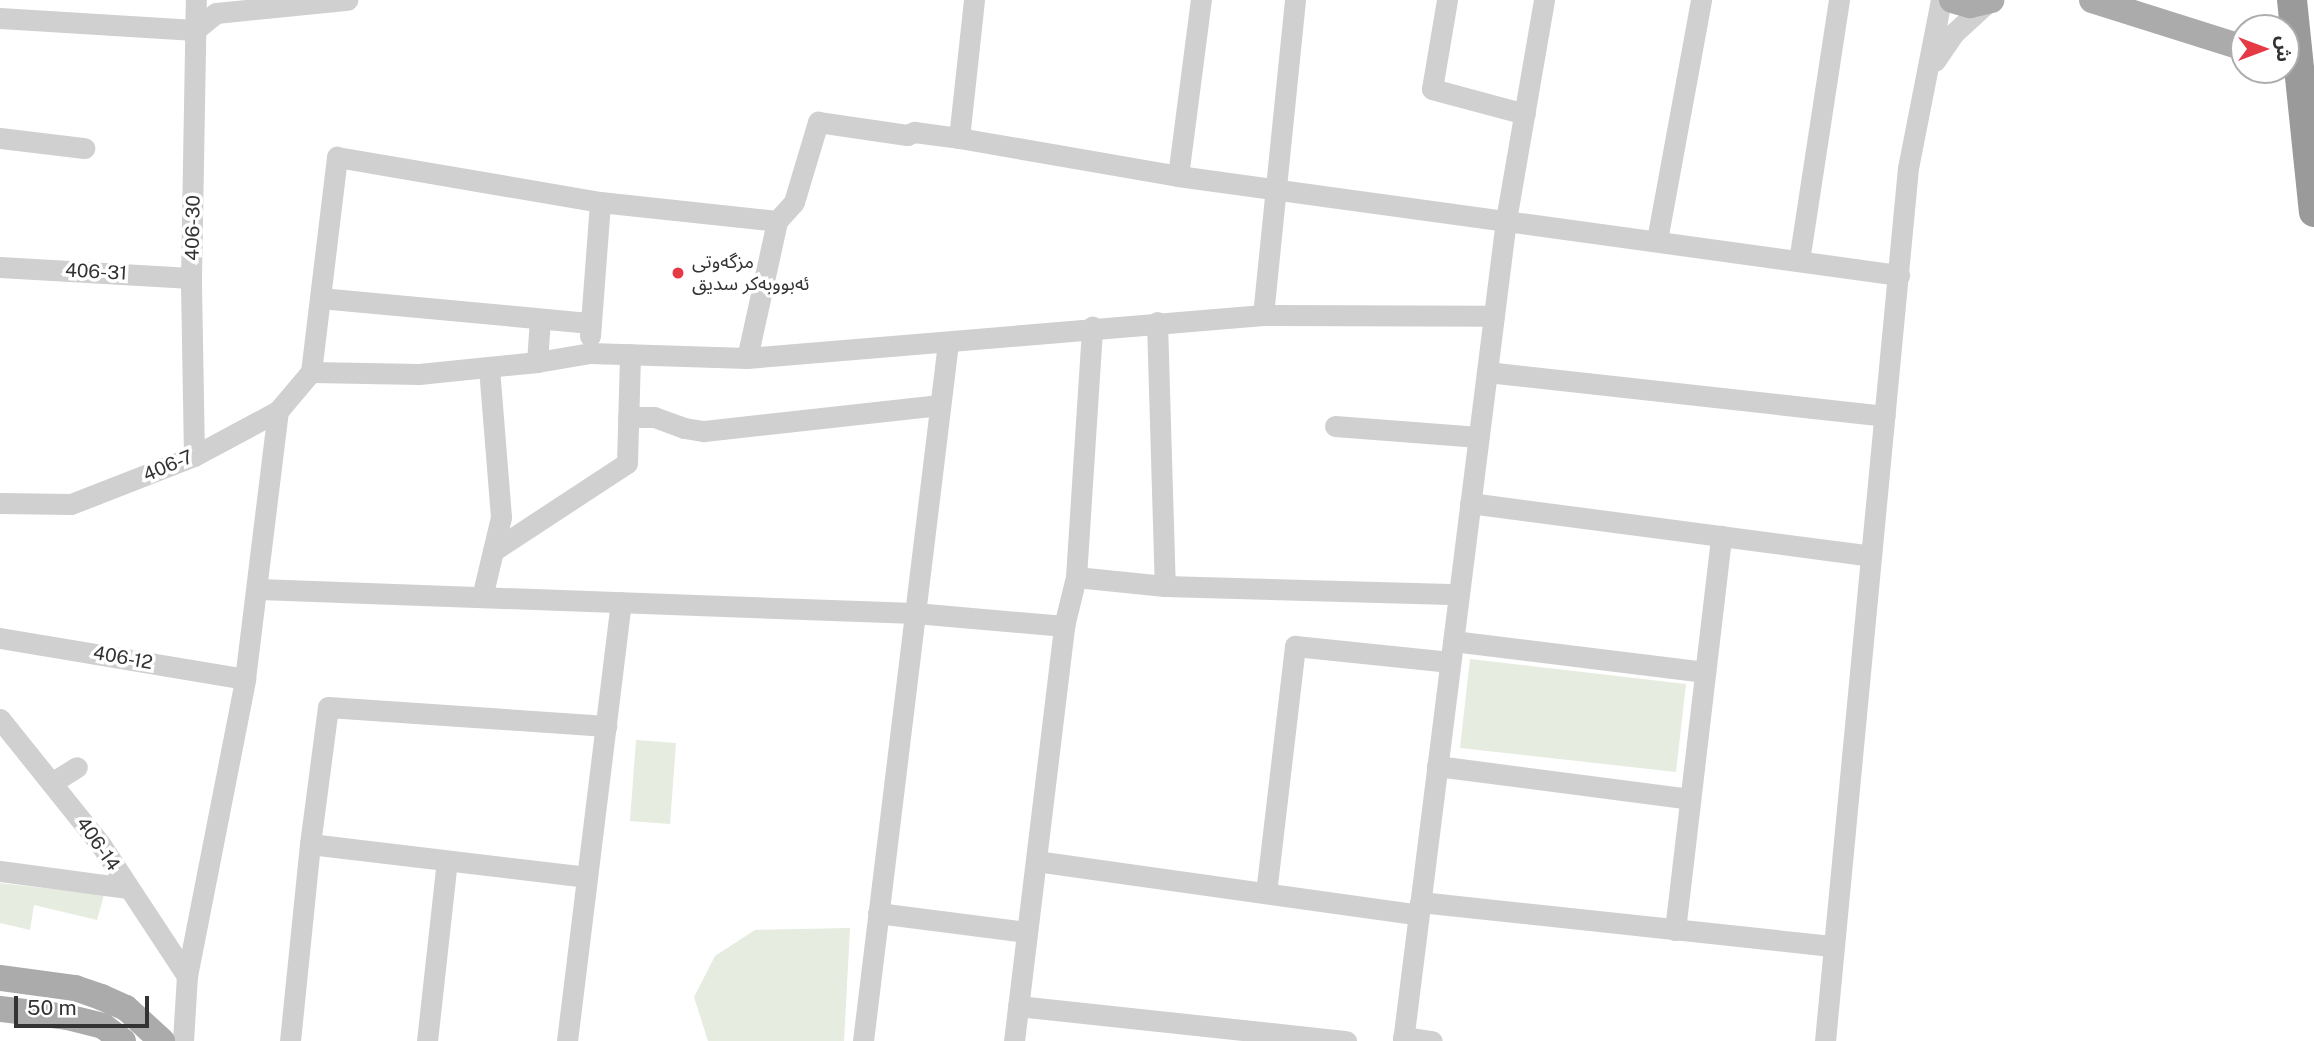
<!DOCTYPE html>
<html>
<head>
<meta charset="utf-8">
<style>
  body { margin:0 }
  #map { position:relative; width:2314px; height:1041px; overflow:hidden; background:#fff; font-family:"Public Sans","Noto Sans Arabic",sans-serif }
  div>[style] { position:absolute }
  .green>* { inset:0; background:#e6ecdf }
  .minor>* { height:21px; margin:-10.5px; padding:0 10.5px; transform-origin:10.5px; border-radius:10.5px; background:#d0d0d0 }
  .major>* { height:26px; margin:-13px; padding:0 13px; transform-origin:13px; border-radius:13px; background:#ababab }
  .highway>* { height:30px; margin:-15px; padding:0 15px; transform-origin:15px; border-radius:15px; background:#9a9a9a }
  .dots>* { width:19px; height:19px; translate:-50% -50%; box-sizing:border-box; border:4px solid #fff; border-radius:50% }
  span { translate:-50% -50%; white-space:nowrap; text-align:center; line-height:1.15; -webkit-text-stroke:7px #fff; paint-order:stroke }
  .street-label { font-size:19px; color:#333 }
  .poi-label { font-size:19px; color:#333 }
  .left { translate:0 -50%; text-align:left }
  .north { position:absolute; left:2230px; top:14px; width:70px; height:70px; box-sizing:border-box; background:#fff; border:2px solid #adadad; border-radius:50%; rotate:90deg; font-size:19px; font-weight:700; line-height:28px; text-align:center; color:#333 }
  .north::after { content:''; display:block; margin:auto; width:24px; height:32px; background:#e63946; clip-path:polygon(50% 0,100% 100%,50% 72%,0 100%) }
  .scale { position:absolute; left:14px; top:996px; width:135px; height:32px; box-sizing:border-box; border:4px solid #333; border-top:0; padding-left:9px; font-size:21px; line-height:24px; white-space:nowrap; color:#333; -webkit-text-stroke:5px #fff; paint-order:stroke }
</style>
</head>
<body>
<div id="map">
  <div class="green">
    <i style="clip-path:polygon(1470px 659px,1686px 684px,1676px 772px,1460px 748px)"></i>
    <i style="clip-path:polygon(636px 740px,676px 743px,670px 824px,630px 821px)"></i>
    <i style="clip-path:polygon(0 883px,104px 895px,97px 920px,34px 905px,30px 930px,0 923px)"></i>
    <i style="clip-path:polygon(850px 928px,844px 1041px,708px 1041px,694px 997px,715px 956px,755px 930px)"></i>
  </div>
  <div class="minor">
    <i style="left:1447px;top:0;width:90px;rotate:99.6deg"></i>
    <i style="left:1432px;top:89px;width:96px;rotate:15deg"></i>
    <i style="left:0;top:18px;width:195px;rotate:3.5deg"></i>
    <i style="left:195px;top:30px;width:27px;rotate:-39deg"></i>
    <i style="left:216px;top:13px;width:132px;rotate:-5.7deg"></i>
    <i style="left:1935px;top:61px;width:34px;rotate:-56deg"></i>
    <i style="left:1954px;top:33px;width:47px;rotate:-42.4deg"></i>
    <i style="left:0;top:138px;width:85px;rotate:6.8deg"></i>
    <i style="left:959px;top:138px;width:139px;rotate:-83.8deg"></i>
    <i style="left:1178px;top:176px;width:177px;rotate:-82.6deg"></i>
    <i style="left:1657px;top:240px;width:244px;rotate:-79.6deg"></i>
    <i style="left:1799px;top:261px;width:264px;rotate:-81.3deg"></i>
    <i style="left:0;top:267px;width:191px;rotate:3.3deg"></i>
    <i style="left:320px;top:298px;width:272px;rotate:5.3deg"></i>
    <i style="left:1263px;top:315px;width:317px;rotate:-84.2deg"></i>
    <i style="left:1157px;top:322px;width:264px;rotate:88.3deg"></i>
    <i style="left:590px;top:336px;width:134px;rotate:-85.7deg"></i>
    <i style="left:747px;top:358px;width:140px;rotate:-77.6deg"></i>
    <i style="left:777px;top:221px;width:25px;rotate:-48deg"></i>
    <i style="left:794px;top:202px;width:84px;rotate:-73.3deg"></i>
    <i style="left:818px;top:122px;width:90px;rotate:8.3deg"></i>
    <i style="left:907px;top:135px;width:8px;rotate:-23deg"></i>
    <i style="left:914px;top:132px;width:45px;rotate:7.6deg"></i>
    <i style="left:959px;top:138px;width:222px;rotate:9.8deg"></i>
    <i style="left:1178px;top:176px;width:728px;rotate:7.82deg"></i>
    <i style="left:537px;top:362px;width:43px;rotate:-86deg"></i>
    <i style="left:311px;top:372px;width:108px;rotate:1.1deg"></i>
    <i style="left:419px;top:374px;width:119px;rotate:-5.8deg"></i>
    <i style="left:537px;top:362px;width:54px;rotate:-9.6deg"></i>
    <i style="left:590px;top:353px;width:157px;rotate:1.8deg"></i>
    <i style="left:747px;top:358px;width:518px;rotate:-4.76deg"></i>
    <i style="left:1263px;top:315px;width:231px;rotate:0.2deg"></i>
    <i style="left:311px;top:372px;width:217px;rotate:-83.1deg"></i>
    <i style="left:337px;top:157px;width:267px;rotate:9.7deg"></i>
    <i style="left:600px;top:202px;width:178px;rotate:6.1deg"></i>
    <i style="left:1487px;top:372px;width:400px;rotate:6.3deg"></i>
    <i style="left:628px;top:417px;width:26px"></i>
    <i style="left:654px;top:417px;width:32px;rotate:20deg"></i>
    <i style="left:684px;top:428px;width:20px;rotate:9deg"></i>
    <i style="left:704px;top:431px;width:237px;rotate:-6.3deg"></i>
    <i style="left:1335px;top:426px;width:144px;rotate:4.4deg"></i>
    <i style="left:194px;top:456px;width:178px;rotate:-91deg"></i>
    <i style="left:191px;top:278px;width:278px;rotate:-89deg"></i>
    <i style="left:0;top:503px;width:71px;rotate:0.8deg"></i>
    <i style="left:71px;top:504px;width:132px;rotate:-21.3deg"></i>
    <i style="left:194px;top:456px;width:95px;rotate:-28.2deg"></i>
    <i style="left:278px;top:411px;width:51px;rotate:-49.8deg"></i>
    <i style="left:1470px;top:503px;width:404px;rotate:7.5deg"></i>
    <i style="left:493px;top:551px;width:160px;rotate:-33.3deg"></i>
    <i style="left:627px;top:463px;width:109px;rotate:-88.4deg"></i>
    <i style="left:1076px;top:577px;width:89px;rotate:5.8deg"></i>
    <i style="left:1165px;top:586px;width:294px;rotate:1.6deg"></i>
    <i style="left:259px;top:589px;width:656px;rotate:2.1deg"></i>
    <i style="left:915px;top:613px;width:150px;rotate:5deg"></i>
    <i style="left:482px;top:597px;width:82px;rotate:-76.6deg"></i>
    <i style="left:501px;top:517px;width:150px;rotate:-94.6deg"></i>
    <i style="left:0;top:638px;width:248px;rotate:9.5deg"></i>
    <i style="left:1453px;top:641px;width:254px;rotate:7deg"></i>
    <i style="left:0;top:719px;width:161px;rotate:51.3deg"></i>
    <i style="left:101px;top:845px;width:157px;rotate:56.7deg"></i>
    <i style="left:1437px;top:766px;width:255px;rotate:7.4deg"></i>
    <i style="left:53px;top:782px;width:28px;rotate:-32deg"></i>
    <i style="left:310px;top:844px;width:279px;rotate:6.8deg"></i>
    <i style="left:1036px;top:861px;width:386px;rotate:8deg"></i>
    <i style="left:0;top:871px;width:129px;rotate:7.6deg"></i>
    <i style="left:1266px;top:893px;width:249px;rotate:-83.3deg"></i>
    <i style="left:1295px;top:646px;width:156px;rotate:5.9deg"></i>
    <i style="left:1420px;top:902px;width:416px;rotate:6.1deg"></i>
    <i style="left:878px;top:913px;width:150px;rotate:7.3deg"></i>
    <i style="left:1675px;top:930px;width:397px;rotate:-83.3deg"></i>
    <i style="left:1018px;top:1006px;width:330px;rotate:6.1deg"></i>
    <i style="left:1403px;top:1037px;width:29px;rotate:8deg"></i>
    <i style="left:183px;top:1041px;width:65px;rotate:-86.5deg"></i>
    <i style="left:187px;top:976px;width:303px;rotate:-78.9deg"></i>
    <i style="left:245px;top:679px;width:270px;rotate:-83deg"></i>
    <i style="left:290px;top:1041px;width:198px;rotate:-84.2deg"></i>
    <i style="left:310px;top:844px;width:138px;rotate:-82.5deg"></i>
    <i style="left:328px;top:707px;width:279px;rotate:3.9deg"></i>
    <i style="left:427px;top:1041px;width:181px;rotate:-83.7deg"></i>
    <i style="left:567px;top:1041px;width:442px;rotate:-83deg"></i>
    <i style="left:863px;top:1041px;width:703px;rotate:-83.06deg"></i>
    <i style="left:1014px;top:1041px;width:418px;rotate:-83.1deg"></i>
    <i style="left:1064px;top:626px;width:50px;rotate:-76.2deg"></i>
    <i style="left:1076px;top:577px;width:251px;rotate:-86.3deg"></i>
    <i style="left:1403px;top:1041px;width:827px;rotate:-82.85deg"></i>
    <i style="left:1506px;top:220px;width:223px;rotate:-80.2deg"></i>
    <i style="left:1825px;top:1041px;width:877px;rotate:-84.57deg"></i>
    <i style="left:1908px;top:168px;width:171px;rotate:-78.9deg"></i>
  </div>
  <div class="major">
    <i style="left:1952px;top:0;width:19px;rotate:16deg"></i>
    <i style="left:1970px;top:5px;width:22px;rotate:-13deg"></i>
    <i style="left:2092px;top:0;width:159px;rotate:17.5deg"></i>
    <i style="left:0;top:978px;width:76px;rotate:7.6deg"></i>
    <i style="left:75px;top:988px;width:28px;rotate:19deg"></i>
    <i style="left:101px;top:997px;width:27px;rotate:24deg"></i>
    <i style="left:126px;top:1008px;width:49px;rotate:42.5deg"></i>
    <i style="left:0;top:1009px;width:67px;rotate:6.8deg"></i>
    <i style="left:67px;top:1017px;width:37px;rotate:14deg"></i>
    <i style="left:103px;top:1026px;width:25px;rotate:37deg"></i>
  </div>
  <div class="highway">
    <i style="left:2292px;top:0;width:213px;rotate:84.1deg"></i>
  </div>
  <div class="dots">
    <i style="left:678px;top:273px;background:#e63946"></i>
  </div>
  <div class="street-label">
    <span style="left:193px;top:228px;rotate:-89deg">406-30</span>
    <span style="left:96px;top:272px;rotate:3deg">406-31</span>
    <span style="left:168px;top:466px;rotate:-23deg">406-7</span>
    <span style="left:123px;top:658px;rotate:10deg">406-12</span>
    <span style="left:98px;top:844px;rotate:55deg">406-14</span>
  </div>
  <div class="poi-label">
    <span class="left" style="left:692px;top:273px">مزگەوتی<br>ئەبووبەکر سدیق</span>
  </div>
  <div class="north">ش</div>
  <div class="scale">50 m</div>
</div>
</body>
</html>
